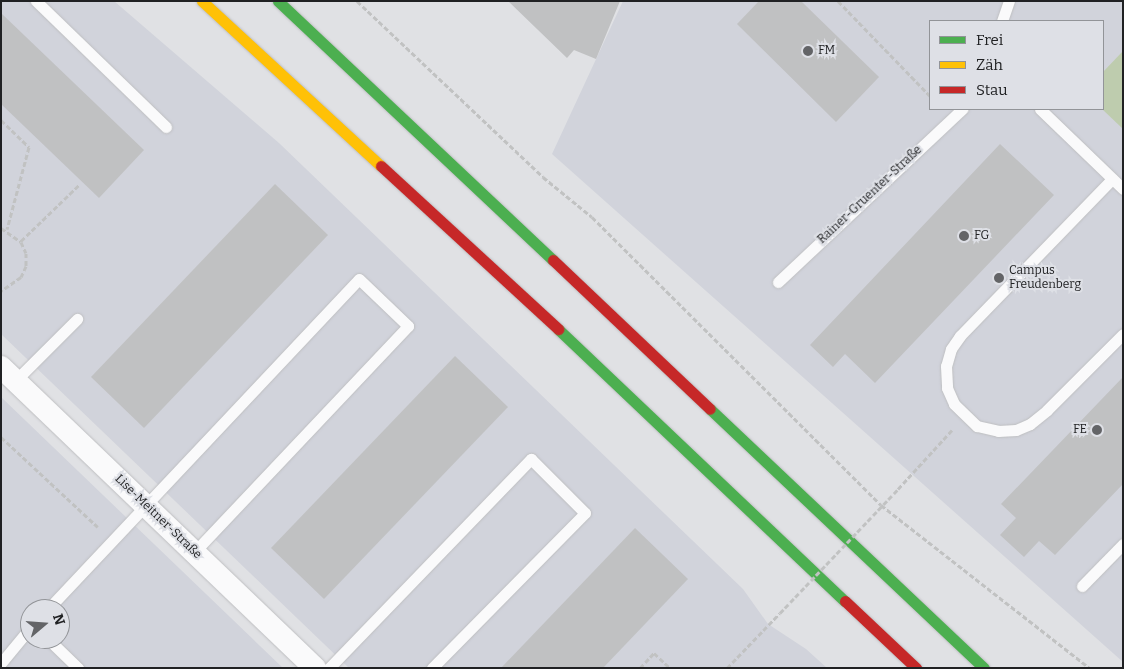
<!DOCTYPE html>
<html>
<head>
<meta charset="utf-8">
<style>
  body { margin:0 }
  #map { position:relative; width:1124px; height:669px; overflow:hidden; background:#e0e1e4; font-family:Bitter,serif }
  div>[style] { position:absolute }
  .built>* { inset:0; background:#d1d3db }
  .green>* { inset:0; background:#beccae }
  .building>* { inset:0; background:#c0c1c2 }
  .path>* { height:3px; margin-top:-1.5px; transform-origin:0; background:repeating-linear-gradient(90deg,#c1c2c2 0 5px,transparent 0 7.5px) }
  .roads { filter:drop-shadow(0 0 1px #bebfc1) drop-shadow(0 0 1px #bebfc1) }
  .lane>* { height:11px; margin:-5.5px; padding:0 5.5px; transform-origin:5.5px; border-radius:5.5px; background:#fafafb }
  .street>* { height:22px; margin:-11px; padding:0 11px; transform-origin:11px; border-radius:11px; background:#fafafb }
  .fast>* { height:11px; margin:-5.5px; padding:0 5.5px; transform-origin:5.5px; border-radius:5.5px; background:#4caf50 }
  .slow>* { height:11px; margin:-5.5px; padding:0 5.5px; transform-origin:5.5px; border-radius:5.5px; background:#ffc107 }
  .jam>* { height:11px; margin:-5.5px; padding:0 5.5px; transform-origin:5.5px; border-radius:5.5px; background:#c62828 }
  .path-bridge>* { height:3px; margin-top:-1.5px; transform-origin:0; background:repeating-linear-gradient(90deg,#c1c2c2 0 5px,transparent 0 7.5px) }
  .dots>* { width:14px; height:14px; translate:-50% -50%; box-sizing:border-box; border:2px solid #dee0e6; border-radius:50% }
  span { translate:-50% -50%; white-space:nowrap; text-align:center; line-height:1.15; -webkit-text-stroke:4px #dee0e6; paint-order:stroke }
  .poi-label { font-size:12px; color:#202123 }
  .left { translate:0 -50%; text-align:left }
  .right { translate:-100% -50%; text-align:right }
  .street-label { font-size:12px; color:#202123 }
  .frame { position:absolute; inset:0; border:2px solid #202123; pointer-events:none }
  .legend { position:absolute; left:929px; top:20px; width:175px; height:90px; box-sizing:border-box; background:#dee0e6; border:1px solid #929498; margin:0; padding:6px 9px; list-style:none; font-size:15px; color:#202123 }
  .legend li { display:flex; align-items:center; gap:10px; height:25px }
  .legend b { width:25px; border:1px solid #929498 }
  .north { position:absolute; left:20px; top:599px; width:50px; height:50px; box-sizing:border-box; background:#dee0e6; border:1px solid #929498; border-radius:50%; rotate:72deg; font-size:14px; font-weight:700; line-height:20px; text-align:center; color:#202123 }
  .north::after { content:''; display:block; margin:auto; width:18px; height:22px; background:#636467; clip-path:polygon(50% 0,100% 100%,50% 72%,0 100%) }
</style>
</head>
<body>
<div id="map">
  <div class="built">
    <i style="clip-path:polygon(1px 1px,114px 1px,279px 143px,743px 589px,768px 624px,806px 649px,827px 668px,349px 668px,1px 334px)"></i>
    <i style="clip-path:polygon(evenodd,623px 1px,1123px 1px,1123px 662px,552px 154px,623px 1px,930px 21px,1103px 21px,1103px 109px,930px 109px,930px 21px)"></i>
    <i style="clip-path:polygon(evenodd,1px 397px,283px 668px,1px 668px,1px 397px,30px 609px,60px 609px,60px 639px,30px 639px,30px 609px)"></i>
  </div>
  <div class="green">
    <i style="clip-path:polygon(1123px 51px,1123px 129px,1102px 109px,1103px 72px)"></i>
  </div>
  <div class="building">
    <i style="clip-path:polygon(508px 1px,620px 1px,596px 59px,574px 50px,567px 58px)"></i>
    <i style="clip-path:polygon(759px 1px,801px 1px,879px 77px,836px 122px,737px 24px)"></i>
    <i style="clip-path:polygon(1px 13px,144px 150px,99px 198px,1px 104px)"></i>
    <i style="clip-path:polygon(1000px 144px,1054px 195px,875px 383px,845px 354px,833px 367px,810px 345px)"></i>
    <i style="clip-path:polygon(275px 184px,328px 235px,144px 428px,91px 377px)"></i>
    <i style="clip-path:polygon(455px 356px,508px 407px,324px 599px,271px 548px)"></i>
    <i style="clip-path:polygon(1123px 377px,1123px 484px,1055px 555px,1039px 541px,1024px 557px,1000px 535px,1016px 518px,1001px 504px)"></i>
    <i style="clip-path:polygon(635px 528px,688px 579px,603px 668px,501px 668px)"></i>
  </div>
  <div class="path">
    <i style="left:357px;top:1px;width:256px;rotate:43.4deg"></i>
    <i style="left:543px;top:177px;width:63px;rotate:39.2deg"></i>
    <i style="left:592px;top:217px;width:408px;rotate:44.9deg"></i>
    <i style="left:881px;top:505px;width:265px;rotate:38deg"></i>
    <i style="left:838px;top:1px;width:132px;rotate:45.9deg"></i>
    <i style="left:1px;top:120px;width:39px;rotate:44deg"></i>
    <i style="left:29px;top:147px;width:85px;rotate:105deg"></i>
    <i style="left:1px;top:228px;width:24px;rotate:35deg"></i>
    <i style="left:21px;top:242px;width:12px;rotate:66deg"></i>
    <i style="left:26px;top:253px;width:13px;rotate:90deg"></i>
    <i style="left:26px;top:266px;width:12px;rotate:114deg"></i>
    <i style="left:21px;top:277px;width:24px;rotate:145deg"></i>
    <i style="left:21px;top:241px;width:82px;rotate:-44deg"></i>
    <i style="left:1px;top:437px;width:132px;rotate:42.9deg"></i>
    <i style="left:898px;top:489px;width:80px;rotate:-47.5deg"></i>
    <i style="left:640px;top:668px;width:21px;rotate:-47deg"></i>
    <i style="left:654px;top:653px;width:22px;rotate:43deg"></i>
    <i style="left:727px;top:668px;width:76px;rotate:-46.1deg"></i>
  </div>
  <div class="roads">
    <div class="lane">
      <i style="left:36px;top:1px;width:181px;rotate:44.1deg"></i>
      <i style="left:1002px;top:21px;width:21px;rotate:-71deg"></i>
      <i style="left:1040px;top:109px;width:115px;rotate:43.9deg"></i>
      <i style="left:1112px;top:179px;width:219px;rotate:134.1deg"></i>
      <i style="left:960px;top:336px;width:16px;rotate:125deg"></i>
      <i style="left:951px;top:349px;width:18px;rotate:106deg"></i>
      <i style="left:946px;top:366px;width:22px;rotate:87deg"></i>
      <i style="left:947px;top:388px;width:17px;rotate:66deg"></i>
      <i style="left:954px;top:404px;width:32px;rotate:44deg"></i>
      <i style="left:977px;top:426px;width:22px;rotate:13deg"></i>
      <i style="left:998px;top:431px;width:18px;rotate:-3deg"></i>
      <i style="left:1016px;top:430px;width:15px;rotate:-23deg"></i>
      <i style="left:1030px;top:424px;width:22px;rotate:-39deg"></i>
      <i style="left:1047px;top:410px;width:107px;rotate:-45deg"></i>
      <i style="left:778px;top:282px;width:253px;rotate:-43.2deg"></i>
      <i style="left:15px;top:381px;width:88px;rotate:-45deg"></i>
      <i style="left:1082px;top:586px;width:59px;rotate:-45.7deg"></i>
      <i style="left:48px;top:609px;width:453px;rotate:-46.7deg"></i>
      <i style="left:359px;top:279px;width:68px;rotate:43.8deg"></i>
      <i style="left:408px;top:326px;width:311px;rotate:133.4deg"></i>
      <i style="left:48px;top:639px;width:42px;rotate:44deg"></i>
      <i style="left:1px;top:663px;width:45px;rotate:-50.4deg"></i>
      <i style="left:329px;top:668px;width:291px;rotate:-46deg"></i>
      <i style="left:531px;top:459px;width:76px;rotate:45deg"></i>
      <i style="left:585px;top:513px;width:218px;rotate:134.6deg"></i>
    </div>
    <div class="street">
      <i style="left:1px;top:367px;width:435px;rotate:43.8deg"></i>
    </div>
    <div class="fast">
      <i style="left:278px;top:1px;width:378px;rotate:43.3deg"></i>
      <i style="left:558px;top:329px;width:395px;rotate:43.5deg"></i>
      <i style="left:710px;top:409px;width:377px;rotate:43.4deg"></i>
    </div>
    <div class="slow">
      <i style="left:202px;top:1px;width:243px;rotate:42.7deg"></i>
    </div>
    <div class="jam">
      <i style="left:381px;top:166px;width:241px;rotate:42.6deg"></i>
      <i style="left:553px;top:260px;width:216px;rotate:43.5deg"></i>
      <i style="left:845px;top:601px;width:98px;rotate:43.3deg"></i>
    </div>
  </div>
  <div class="path-bridge">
    <i style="left:780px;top:613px;width:171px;rotate:-46.4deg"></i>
  </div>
  <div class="dots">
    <i style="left:808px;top:51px;background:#636467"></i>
    <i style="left:964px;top:236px;background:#636467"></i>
    <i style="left:999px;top:278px;background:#636467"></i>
    <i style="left:1097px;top:430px;background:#636467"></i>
  </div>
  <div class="poi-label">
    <span class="left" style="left:818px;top:51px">FM</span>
    <span class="left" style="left:974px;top:236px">FG</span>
    <span class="left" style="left:1009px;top:278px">Campus<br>Freudenberg</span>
    <span class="right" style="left:1087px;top:430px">FE</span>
  </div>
  <div class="street-label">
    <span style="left:870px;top:195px;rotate:-43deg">Rainer-Gruenter-Straße</span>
    <span style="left:158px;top:517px;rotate:44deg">Lise-Meitner-Straße</span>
  </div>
  <div class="frame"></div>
  <ul class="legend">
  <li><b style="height:6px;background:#4caf50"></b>Frei</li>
  <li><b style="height:6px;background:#ffc107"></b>Zäh</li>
  <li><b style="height:6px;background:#c62828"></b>Stau</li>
  </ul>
  <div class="north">N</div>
</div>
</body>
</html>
